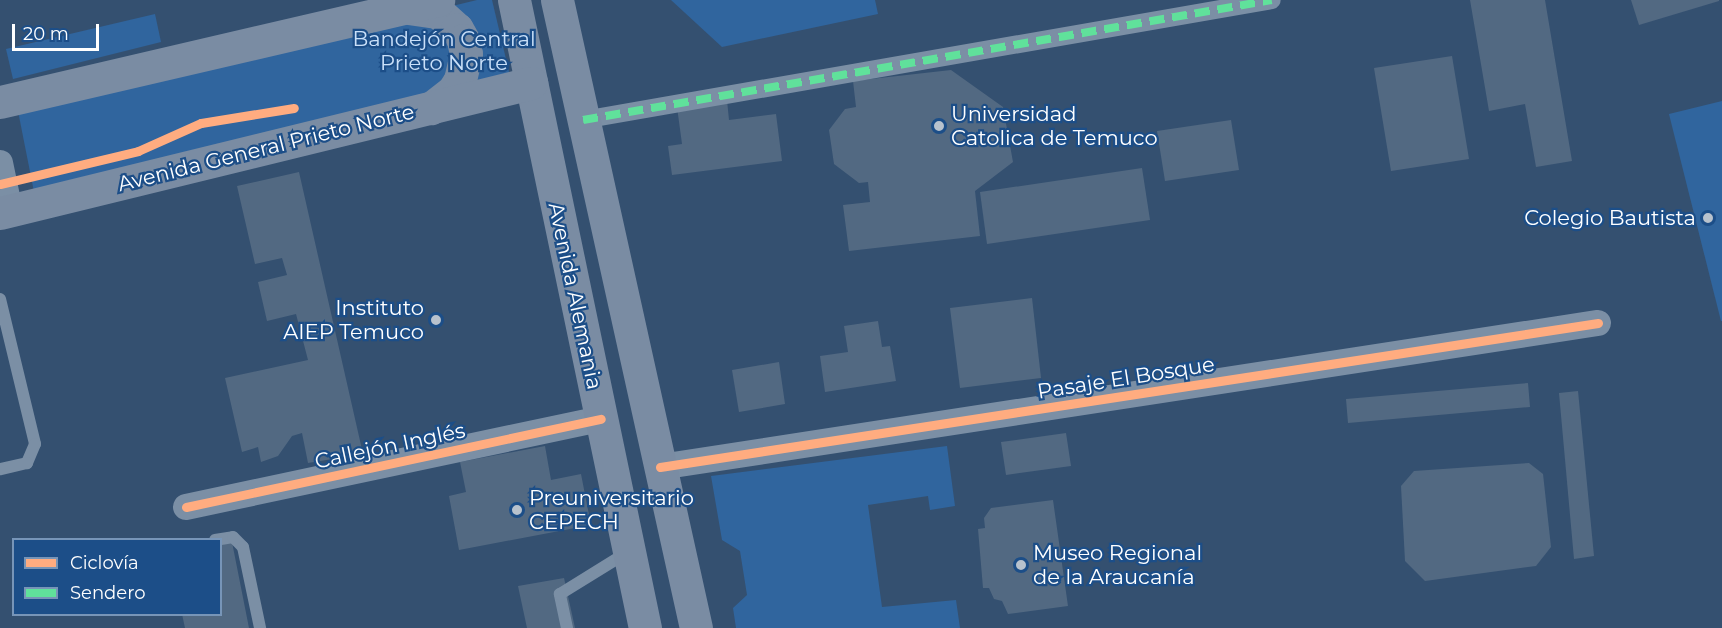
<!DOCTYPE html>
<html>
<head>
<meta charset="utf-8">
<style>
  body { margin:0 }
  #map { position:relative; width:1722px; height:628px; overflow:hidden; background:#345070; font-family:Montserrat,sans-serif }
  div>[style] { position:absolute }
  .green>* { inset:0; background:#30659e }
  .building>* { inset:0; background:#526982 }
  .service>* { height:12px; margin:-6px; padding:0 6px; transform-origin:6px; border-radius:6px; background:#7b8fa5 }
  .pedestrian>* { height:18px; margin:-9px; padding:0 9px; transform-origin:9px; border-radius:9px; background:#7b8fa5 }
  .minor>* { height:26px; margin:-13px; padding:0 13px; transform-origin:13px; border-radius:13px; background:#7b8fa5 }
  .primary>* { height:33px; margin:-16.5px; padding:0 16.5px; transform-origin:16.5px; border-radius:16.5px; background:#7a8ca3 }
  .quiet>* { height:8px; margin-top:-4px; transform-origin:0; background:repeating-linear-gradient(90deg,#60e19b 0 15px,transparent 0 23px) }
  .cycleway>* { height:9px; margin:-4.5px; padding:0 4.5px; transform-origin:4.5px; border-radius:4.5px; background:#ffac80 }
  .dots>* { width:16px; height:16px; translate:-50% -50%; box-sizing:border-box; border:3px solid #1c4e88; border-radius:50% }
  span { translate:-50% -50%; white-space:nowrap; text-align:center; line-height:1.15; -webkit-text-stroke:4.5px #1c4e88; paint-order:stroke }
  .park-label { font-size:21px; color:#cae0f9 }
  .poi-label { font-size:21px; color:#fff }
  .left { translate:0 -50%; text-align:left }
  .right { translate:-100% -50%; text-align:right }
  .street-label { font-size:21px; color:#fff }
  .legend { position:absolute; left:12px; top:538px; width:210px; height:78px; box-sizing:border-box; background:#1c4e88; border:2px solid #7795b8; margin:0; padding:8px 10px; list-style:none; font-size:18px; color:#fff }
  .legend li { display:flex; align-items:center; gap:12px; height:30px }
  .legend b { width:30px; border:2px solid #7795b8 }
  .scale { position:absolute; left:12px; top:24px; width:87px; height:27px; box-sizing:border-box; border:3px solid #fff; border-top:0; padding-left:8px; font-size:18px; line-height:21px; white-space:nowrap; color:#fff; -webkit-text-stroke:4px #1c4e88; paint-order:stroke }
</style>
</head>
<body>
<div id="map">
  <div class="green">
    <i style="clip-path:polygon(477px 0,492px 0,510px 76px,34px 192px,18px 111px)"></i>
    <i style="clip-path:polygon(671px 0,875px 0,878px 14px,722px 47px)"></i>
    <i style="clip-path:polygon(155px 14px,161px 42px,13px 79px,6px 49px)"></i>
    <i style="clip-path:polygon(1722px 101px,1722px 321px,1721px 321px,1669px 114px)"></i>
    <i style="clip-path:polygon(947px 446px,955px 506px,930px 510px,928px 496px,868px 505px,882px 607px,956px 600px,960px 628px,736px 628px,733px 608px,747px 595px,740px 551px,722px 540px,711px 476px)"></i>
  </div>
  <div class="building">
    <i style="clip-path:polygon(1470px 0,1545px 0,1572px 161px,1536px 167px,1525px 104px,1489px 111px)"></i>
    <i style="clip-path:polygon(1631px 0,1719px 0,1719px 1px,1639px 25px)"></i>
    <i style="clip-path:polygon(1452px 56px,1469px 159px,1391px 171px,1374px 68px)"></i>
    <i style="clip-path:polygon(951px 70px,1003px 107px,1013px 162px,975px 191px,980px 236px,849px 251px,843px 205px,870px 202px,868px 182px,859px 183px,834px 164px,829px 130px,845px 109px,856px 107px,853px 81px)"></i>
    <i style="clip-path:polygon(727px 100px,729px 120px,776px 114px,782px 161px,672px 175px,668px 146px,682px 144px,677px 107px)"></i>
    <i style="clip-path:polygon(1231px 120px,1239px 170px,1165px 181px,1157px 131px)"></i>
    <i style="clip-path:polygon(1142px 168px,1150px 220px,987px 244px,980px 192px)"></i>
    <i style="clip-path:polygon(299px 172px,363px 454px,308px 463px,302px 433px,292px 436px,278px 456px,261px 462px,258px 447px,242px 452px,225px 378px,308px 360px,296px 314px,267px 321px,258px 282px,287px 275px,282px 258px,255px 264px,237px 186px)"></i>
    <i style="clip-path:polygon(1032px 298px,1041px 378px,960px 388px,950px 308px)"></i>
    <i style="clip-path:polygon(878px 321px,882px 347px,890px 346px,896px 381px,825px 392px,820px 356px,848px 352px,844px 326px)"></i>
    <i style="clip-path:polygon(779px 362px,785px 404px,739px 412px,732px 370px)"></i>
    <i style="clip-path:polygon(1528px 383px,1530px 407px,1348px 423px,1346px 399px)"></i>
    <i style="clip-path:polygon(1578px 391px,1594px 556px,1574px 559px,1559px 393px)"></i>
    <i style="clip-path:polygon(1066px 433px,1071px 466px,1006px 475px,1001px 442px)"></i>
    <i style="clip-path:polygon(545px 446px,551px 480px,581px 474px,591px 525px,459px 550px,449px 496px,466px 492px,460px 462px)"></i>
    <i style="clip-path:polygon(1529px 463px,1543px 474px,1551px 547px,1536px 566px,1425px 581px,1405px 561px,1401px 486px,1414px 471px)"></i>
    <i style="clip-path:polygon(1053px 500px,1068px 606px,1008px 614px,1002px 601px,994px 599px,989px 588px,983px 588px,978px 529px,985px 528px,984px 518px,991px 508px)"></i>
    <i style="clip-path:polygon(232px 542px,249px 628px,185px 628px,182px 614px,220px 614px,220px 545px)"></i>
    <i style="clip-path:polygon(564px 578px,575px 628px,527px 628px,518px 586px)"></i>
  </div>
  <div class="service">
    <i style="left:0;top:299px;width:149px;rotate:76.4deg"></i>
    <i style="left:35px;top:444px;width:21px;rotate:113deg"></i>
    <i style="left:27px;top:463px;width:28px;rotate:167deg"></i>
    <i style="left:215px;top:540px;width:18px;rotate:-9deg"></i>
    <i style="left:233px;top:537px;width:14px;rotate:45deg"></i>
    <i style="left:243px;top:547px;width:83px;rotate:78.1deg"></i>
    <i style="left:567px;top:628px;width:35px;rotate:-102deg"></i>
    <i style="left:560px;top:594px;width:80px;rotate:-31.7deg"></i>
  </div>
  <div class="pedestrian">
    <i style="left:583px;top:120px;width:699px;rotate:-9.88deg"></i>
  </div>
  <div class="minor">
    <i style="left:0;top:163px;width:49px;rotate:78.2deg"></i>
    <i style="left:660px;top:467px;width:949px;rotate:-8.73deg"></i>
    <i style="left:186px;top:507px;width:424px;rotate:-12deg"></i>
  </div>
  <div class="primary">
    <i style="left:514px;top:0;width:642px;rotate:78.22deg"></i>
    <i style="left:557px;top:0;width:643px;rotate:77.52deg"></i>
    <i style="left:408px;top:8px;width:30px;rotate:8deg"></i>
    <i style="left:438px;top:12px;width:25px;rotate:42deg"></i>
    <i style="left:457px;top:29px;width:13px;rotate:61deg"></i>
    <i style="left:463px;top:40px;width:14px;rotate:78deg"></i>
    <i style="left:466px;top:54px;width:27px;rotate:103deg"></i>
    <i style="left:460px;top:80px;width:13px;rotate:122deg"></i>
    <i style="left:453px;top:91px;width:28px;rotate:142deg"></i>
    <i style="left:0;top:102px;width:450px;rotate:-13.1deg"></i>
    <i style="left:0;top:213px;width:547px;rotate:-13.76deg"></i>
  </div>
  <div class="quiet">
    <i style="left:583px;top:120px;width:699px;rotate:-9.88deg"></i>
  </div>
  <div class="cycleway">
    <i style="left:0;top:184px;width:142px;rotate:-13.4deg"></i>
    <i style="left:138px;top:151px;width:69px;rotate:-24deg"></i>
    <i style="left:201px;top:123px;width:94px;rotate:-9.2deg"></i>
    <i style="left:660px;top:467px;width:949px;rotate:-8.73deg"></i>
    <i style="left:186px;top:507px;width:424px;rotate:-12deg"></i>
  </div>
  <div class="dots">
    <i style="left:939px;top:126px;background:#b8c2cd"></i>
    <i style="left:1708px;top:218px;background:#b8c2cd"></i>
    <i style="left:436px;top:320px;background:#b8c2cd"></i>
    <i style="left:517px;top:510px;background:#b8c2cd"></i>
    <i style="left:1021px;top:565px;background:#b8c2cd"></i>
  </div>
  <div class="park-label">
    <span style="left:444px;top:51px">Bandejón Central<br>Prieto Norte</span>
  </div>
  <div class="poi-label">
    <span class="left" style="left:951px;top:126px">Universidad<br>Catolica de Temuco</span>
    <span class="right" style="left:1696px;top:218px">Colegio Bautista</span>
    <span class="right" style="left:424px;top:320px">Instituto<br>AIEP Temuco</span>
    <span class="left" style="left:529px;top:510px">Preuniversitario<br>CEPECH</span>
    <span class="left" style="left:1033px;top:565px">Museo Regional<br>de la Araucanía</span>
  </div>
  <div class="street-label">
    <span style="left:266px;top:148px;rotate:-14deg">Avenida General Prieto Norte</span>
    <span style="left:575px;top:296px;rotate:78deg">Avenida Alemania</span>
    <span style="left:1126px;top:378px;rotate:-9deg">Pasaje El Bosque</span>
    <span style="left:390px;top:446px;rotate:-12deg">Callejón Inglés</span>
  </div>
  <ul class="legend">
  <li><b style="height:8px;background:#ffac80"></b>Ciclovía</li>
  <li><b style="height:8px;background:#60e19b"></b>Sendero</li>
  </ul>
  <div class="scale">20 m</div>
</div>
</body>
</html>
